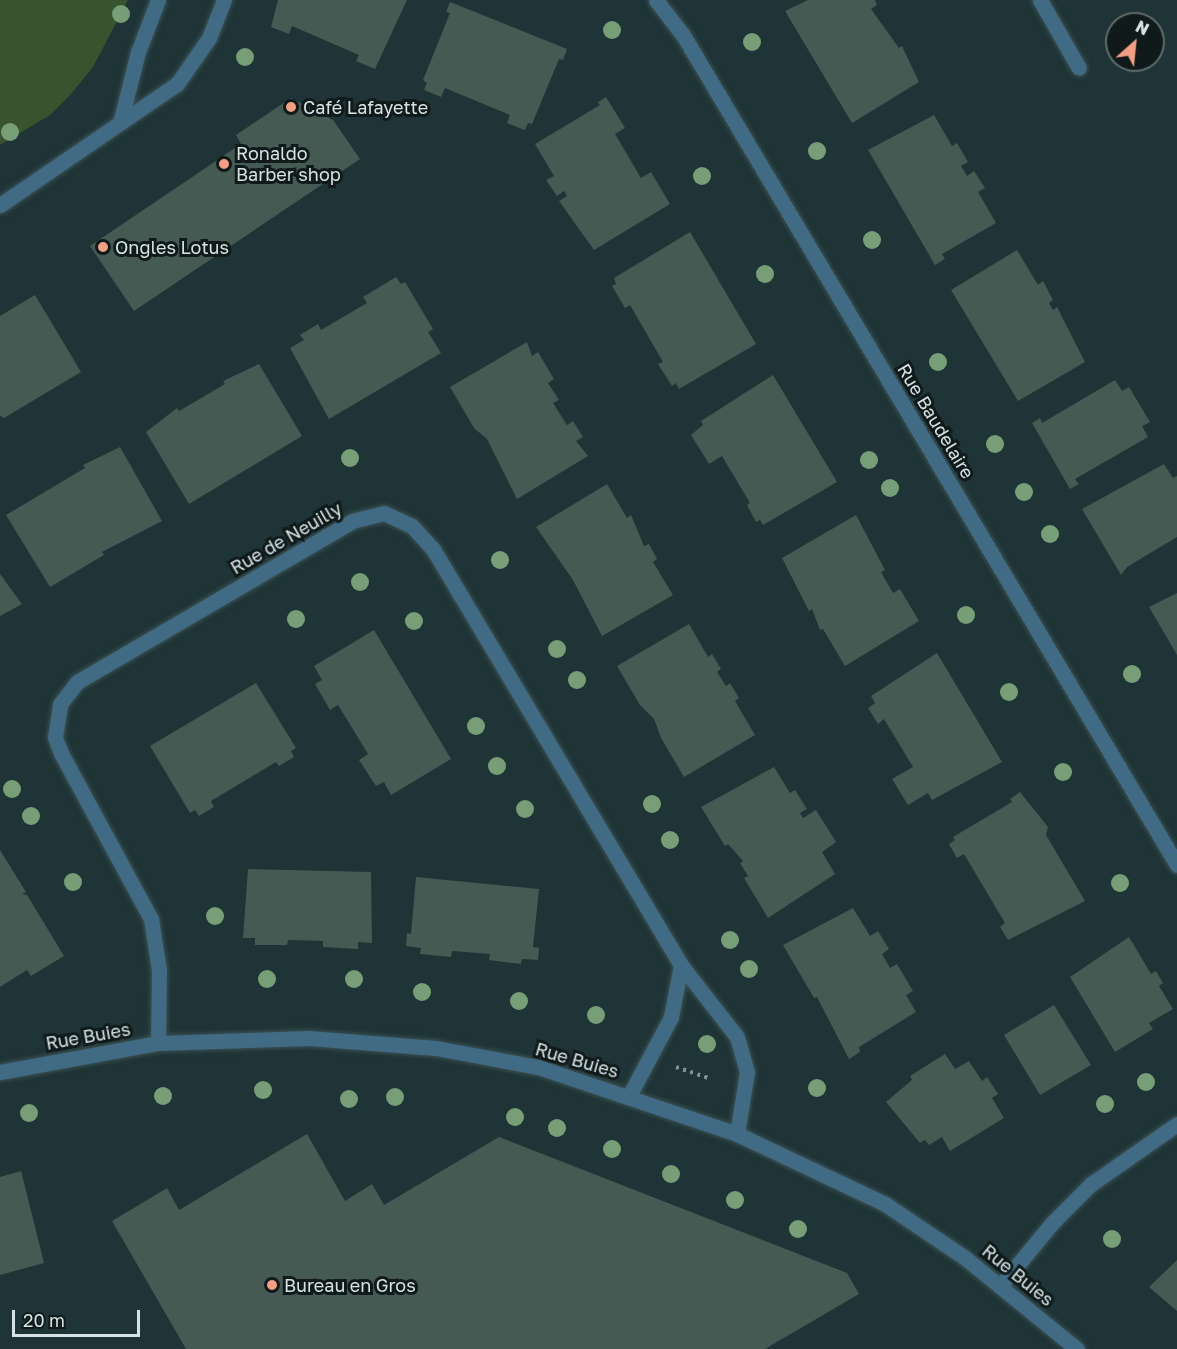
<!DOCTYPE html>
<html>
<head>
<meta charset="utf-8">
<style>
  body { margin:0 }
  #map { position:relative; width:1177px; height:1349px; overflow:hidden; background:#1e3436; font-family:"Golos Text",sans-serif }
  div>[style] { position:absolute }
  .green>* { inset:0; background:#38542e }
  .building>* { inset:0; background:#455a52 }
  .path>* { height:4px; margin-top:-2px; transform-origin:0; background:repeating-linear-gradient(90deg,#829394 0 3px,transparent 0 7.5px) }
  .roads { filter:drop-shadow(0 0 2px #3b5052) drop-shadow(0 0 2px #3b5052) }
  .service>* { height:15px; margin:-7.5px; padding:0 7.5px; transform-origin:7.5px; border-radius:7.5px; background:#416a85 }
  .minor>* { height:15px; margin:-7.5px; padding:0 7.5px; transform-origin:7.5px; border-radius:7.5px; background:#416a85 }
  .trees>* { width:18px; height:18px; margin:-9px; border-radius:50%; background:#779e77 }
  .dots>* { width:16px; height:16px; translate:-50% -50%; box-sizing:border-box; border:3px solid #101a1b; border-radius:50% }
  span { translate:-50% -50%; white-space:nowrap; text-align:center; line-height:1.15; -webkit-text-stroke:6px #101a1b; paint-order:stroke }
  .poi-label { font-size:18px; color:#d6e3e4 }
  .left { translate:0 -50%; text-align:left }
  .street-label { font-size:18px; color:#d6e3e4 }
  .north { position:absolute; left:1105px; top:12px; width:60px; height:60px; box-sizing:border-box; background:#101a1b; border:2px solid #5f6a6b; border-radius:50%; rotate:27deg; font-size:16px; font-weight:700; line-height:24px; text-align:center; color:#d6e3e4 }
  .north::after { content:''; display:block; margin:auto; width:21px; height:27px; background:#f39f85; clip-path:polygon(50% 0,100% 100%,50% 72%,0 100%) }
  .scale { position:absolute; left:12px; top:1310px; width:128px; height:27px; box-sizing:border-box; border:3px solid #d6e3e4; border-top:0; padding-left:8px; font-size:18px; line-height:21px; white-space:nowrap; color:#d6e3e4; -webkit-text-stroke:4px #101a1b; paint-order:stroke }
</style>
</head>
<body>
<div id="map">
  <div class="green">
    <i style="clip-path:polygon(0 0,128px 0,93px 67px,71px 94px,50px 115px,0 145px)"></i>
  </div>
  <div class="building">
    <i style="clip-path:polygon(278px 0,407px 0,375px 69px,356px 61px,359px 55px,292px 26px,289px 34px,271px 27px)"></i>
    <i style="clip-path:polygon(808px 0,875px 0,877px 5px,871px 9px,899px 48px,902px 46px,919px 82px,852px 123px,785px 11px)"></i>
    <i style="clip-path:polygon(450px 2px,567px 49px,563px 60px,559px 59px,532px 124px,528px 123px,525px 130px,507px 123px,510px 115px,445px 88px,441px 97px,424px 90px,427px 83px,423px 80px,450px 13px,446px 12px)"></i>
    <i style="clip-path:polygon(606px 97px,625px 128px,615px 134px,641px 178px,651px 172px,670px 204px,594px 250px,559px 201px,567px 196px,564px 191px,557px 196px,546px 180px,554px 176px,535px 144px,600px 105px,598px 102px)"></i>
    <i style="clip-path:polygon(291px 98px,333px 120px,360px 159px,134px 311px,90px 246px,241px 144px,236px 135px)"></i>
    <i style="clip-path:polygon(934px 115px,952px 146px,957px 143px,968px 162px,961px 166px,967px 176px,974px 171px,985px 188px,978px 192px,996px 223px,942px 254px,945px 259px,935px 265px,868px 150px)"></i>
    <i style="clip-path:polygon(690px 232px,756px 344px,679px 389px,676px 383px,672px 386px,658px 364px,663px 362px,630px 305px,625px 308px,612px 286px,616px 284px,614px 278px)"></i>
    <i style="clip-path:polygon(1017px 250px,1038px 285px,1043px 281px,1053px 300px,1049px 303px,1053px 310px,1057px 307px,1085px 362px,1018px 401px,951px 290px)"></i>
    <i style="clip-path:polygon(396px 277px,401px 284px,405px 282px,433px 329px,428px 332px,441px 353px,329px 419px,290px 348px,304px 340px,300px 335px,318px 324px,321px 330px,367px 303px,363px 297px)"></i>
    <i style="clip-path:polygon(35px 295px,81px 372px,4px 418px,0 416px,0 316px)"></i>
    <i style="clip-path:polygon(527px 342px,532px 356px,538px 352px,554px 379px,548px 383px,559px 400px,553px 403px,567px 425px,573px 421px,583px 437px,576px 441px,588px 456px,517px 499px,487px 439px,474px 428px,450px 387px)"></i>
    <i style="clip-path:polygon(259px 364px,302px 436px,189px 504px,146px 432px,177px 408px,179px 411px,225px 384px,223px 381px)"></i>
    <i style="clip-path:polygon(773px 375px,837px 482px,763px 525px,760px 520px,756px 522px,747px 505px,750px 503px,722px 456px,709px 464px,691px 435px,703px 425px,701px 421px)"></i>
    <i style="clip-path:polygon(1115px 380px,1122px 391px,1129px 387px,1150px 422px,1142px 426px,1148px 437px,1075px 479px,1079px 484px,1070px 489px,1032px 423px,1040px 418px,1042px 423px)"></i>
    <i style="clip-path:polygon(120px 447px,162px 521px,102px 552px,104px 555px,50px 587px,6px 515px,85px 468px,83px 465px)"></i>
    <i style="clip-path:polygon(1164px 464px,1173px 478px,1177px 476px,1177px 537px,1127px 567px,1121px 575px,1082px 509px)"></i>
    <i style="clip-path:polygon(607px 484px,627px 518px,631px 515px,644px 546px,649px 544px,657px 559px,653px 562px,673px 595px,602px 636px,573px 580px,536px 527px)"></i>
    <i style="clip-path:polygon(856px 515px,885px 570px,881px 572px,893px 593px,900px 589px,919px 621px,845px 666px,823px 629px,820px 630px,812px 609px,809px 611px,782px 558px)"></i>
    <i style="clip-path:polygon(0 574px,22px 604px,0 616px)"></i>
    <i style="clip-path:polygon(1177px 593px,1177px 655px,1149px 607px)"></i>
    <i style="clip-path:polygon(689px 624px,708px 657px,712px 654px,721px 669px,717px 672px,726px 686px,730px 683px,739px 698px,735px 701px,755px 735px,684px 777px,661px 738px,654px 719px,640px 705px,617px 666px)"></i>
    <i style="clip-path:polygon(374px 630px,451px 759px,391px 795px,384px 782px,376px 786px,359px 760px,368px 754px,338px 705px,330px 710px,315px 684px,322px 680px,314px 666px)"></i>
    <i style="clip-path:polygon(937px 653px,1002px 762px,932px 800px,928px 793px,908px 805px,892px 779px,913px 767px,884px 719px,878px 724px,868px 708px,875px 703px,871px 696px)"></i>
    <i style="clip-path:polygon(256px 683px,296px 748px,291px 751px,294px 757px,279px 766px,276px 762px,211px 801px,214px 807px,199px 816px,195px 810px,190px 813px,150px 746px)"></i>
    <i style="clip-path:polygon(774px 767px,790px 793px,795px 790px,807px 809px,800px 813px,803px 818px,816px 810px,836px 842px,822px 852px,835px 874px,768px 918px,744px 878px,748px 876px,740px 863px,743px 861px,728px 844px,725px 846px,701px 807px)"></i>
    <i style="clip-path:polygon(1020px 792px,1048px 827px,1046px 835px,1085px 901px,1008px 940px,1000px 927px,1005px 923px,964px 854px,957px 858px,949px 844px,955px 840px,953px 837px,1012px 802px,1010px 799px)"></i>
    <i style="clip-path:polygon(0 850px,26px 892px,22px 894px,27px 895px,64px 956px,31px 976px,27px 970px,0 987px)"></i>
    <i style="clip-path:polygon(248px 869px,371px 872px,372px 943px,358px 942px,358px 949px,323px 947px,323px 941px,288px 940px,287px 945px,255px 945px,255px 938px,243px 938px)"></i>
    <i style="clip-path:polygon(416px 877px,539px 889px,533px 947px,539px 948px,538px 960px,522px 959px,521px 964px,489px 960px,490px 954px,452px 951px,451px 957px,420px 954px,421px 948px,406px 946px,407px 933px,411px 934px)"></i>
    <i style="clip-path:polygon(853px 908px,870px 936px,878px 931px,889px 949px,882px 954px,890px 968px,897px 964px,913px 991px,906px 995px,916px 1012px,859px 1047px,860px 1052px,849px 1059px,817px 997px,814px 998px,783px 945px)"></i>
    <i style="clip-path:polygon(1129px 937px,1151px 974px,1156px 971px,1163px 983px,1159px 986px,1173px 1009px,1149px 1023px,1153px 1029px,1115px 1052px,1070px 977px)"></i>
    <i style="clip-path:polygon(1054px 1005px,1091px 1065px,1040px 1095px,1004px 1035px)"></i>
    <i style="clip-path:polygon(945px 1054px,955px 1069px,969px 1061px,982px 1081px,987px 1077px,998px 1094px,992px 1098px,1004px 1118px,950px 1151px,942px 1137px,929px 1145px,925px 1140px,920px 1143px,886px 1102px,912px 1080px,910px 1076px)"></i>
    <i style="clip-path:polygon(307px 1134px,345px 1201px,372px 1184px,384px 1205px,499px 1137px,847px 1273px,859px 1294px,765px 1349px,186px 1349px,112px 1221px,167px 1188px,179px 1210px)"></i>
    <i style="clip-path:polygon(21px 1171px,44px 1263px,0 1275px,0 1177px)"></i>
    <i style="clip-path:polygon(1177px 1260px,1177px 1311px,1149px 1287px)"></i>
  </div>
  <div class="path">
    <i style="left:676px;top:1067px;width:36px;rotate:19deg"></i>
  </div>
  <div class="roads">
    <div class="service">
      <i style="left:1040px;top:0;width:78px;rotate:60.2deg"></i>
    </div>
    <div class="minor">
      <i style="left:656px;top:0;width:44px;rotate:52.4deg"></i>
      <i style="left:683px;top:35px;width:966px;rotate:59.24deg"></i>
      <i style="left:121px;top:119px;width:69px;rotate:-75.8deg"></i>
      <i style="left:138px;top:52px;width:56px;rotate:-69deg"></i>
      <i style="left:0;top:205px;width:214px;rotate:-34.4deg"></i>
      <i style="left:177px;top:84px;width:56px;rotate:-55.2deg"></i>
      <i style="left:209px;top:38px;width:41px;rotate:-68.5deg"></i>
      <i style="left:158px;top:1043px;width:73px;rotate:-89.2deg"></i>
      <i style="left:159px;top:970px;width:52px;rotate:-98.9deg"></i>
      <i style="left:151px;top:919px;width:189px;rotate:-118.5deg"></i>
      <i style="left:61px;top:753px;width:17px;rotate:-111deg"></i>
      <i style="left:55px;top:737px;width:33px;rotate:-81deg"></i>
      <i style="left:60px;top:704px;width:28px;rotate:-52deg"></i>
      <i style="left:77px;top:682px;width:319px;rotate:-30.3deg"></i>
      <i style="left:352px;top:521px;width:33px;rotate:-14deg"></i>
      <i style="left:384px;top:513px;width:31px;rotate:25deg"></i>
      <i style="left:412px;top:526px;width:31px;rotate:48deg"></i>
      <i style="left:433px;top:549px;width:484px;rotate:59.2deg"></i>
      <i style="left:681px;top:965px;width:91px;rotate:52.1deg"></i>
      <i style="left:737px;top:1037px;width:36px;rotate:74deg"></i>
      <i style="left:747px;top:1072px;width:63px;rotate:99.2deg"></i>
      <i style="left:0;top:1072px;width:161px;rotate:-10.4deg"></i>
      <i style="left:158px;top:1043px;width:151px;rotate:-1.9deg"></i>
      <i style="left:309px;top:1038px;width:127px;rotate:4.5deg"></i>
      <i style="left:436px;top:1048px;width:104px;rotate:10.6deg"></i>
      <i style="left:538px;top:1067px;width:210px;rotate:18.6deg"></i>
      <i style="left:737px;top:1134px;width:164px;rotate:25.3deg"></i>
      <i style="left:885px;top:1204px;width:95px;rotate:33.9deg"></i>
      <i style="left:964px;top:1257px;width:146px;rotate:39.2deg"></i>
      <i style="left:629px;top:1096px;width:89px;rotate:-62deg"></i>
      <i style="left:671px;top:1017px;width:53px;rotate:-79.1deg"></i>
      <i style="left:1001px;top:1285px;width:82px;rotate:-50.5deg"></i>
      <i style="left:1053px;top:1222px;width:54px;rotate:-45deg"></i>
      <i style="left:1091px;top:1184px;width:105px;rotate:-34.9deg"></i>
    </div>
  </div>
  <div class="trees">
    <i style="left:121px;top:14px"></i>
    <i style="left:612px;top:30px"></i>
    <i style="left:752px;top:42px"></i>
    <i style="left:245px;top:57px"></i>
    <i style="left:10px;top:132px"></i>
    <i style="left:817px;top:151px"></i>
    <i style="left:702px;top:176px"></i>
    <i style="left:872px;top:240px"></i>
    <i style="left:765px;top:274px"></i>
    <i style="left:938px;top:362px"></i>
    <i style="left:995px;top:444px"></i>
    <i style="left:350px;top:458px"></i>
    <i style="left:869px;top:460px"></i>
    <i style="left:890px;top:488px"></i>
    <i style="left:1024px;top:492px"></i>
    <i style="left:1050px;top:534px"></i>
    <i style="left:500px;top:560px"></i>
    <i style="left:360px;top:582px"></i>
    <i style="left:966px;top:615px"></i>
    <i style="left:296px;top:619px"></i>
    <i style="left:414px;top:621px"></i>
    <i style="left:557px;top:649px"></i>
    <i style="left:1132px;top:674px"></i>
    <i style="left:577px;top:680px"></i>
    <i style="left:1009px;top:692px"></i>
    <i style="left:476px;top:726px"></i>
    <i style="left:497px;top:766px"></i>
    <i style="left:1063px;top:772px"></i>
    <i style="left:12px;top:789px"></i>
    <i style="left:652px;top:804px"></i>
    <i style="left:525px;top:809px"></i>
    <i style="left:31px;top:816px"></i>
    <i style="left:670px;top:840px"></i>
    <i style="left:73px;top:882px"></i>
    <i style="left:1120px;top:883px"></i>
    <i style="left:215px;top:916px"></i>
    <i style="left:730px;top:940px"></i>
    <i style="left:749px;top:969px"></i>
    <i style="left:267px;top:979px"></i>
    <i style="left:354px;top:979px"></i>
    <i style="left:422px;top:992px"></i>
    <i style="left:519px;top:1001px"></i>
    <i style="left:596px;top:1015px"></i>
    <i style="left:707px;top:1044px"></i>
    <i style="left:1146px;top:1082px"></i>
    <i style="left:817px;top:1088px"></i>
    <i style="left:263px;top:1090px"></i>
    <i style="left:163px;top:1096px"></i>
    <i style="left:395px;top:1097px"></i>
    <i style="left:349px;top:1099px"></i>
    <i style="left:1105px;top:1104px"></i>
    <i style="left:29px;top:1113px"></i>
    <i style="left:515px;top:1117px"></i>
    <i style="left:557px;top:1128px"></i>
    <i style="left:612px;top:1149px"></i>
    <i style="left:671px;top:1174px"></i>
    <i style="left:735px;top:1200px"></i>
    <i style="left:798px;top:1229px"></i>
    <i style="left:1112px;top:1239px"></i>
  </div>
  <div class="dots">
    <i style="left:291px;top:107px;background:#f39f85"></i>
    <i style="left:224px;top:164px;background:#f39f85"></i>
    <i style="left:103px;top:247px;background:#f39f85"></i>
    <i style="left:272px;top:1285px;background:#f39f85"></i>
  </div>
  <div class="poi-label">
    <span class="left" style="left:303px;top:107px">Café Lafayette</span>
    <span class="left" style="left:236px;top:164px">Ronaldo<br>Barber shop</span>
    <span class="left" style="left:115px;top:247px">Ongles Lotus</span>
    <span class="left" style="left:284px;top:1285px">Bureau en Gros</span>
  </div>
  <div class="street-label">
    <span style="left:936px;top:421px;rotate:59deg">Rue Baudelaire</span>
    <span style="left:286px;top:538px;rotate:-30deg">Rue de Neuilly</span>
    <span style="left:88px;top:1036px;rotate:-10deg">Rue Buies</span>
    <span style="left:577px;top:1060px;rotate:16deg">Rue Buies</span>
    <span style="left:1018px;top:1275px;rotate:39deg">Rue Buies</span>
  </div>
  <div class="north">N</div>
  <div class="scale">20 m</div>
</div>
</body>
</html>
